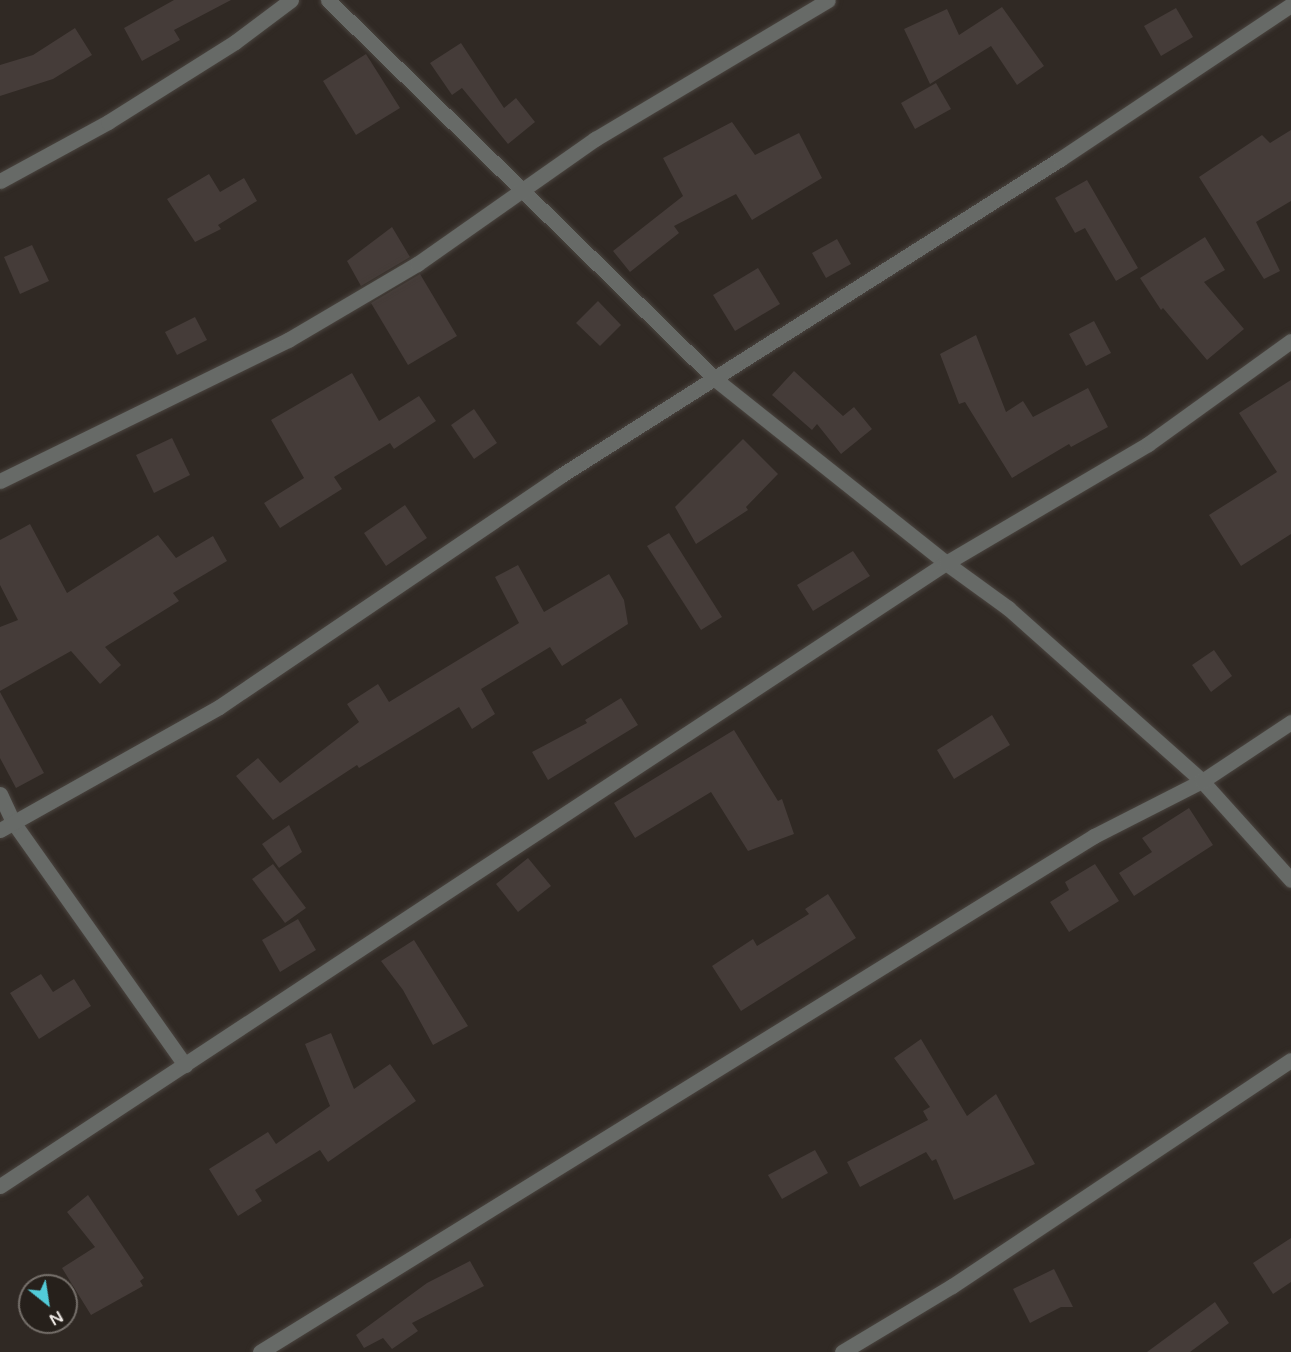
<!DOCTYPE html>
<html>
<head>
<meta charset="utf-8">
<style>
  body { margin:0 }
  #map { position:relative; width:1291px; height:1352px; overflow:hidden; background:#302924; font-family:"Varela Round",sans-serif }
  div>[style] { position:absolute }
  .building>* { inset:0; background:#453c39 }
  .roads { filter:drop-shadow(0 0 2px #4a443f) drop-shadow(0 0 2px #4a443f) }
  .minor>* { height:15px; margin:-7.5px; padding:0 7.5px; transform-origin:7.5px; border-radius:7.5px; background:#676a67 }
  span { translate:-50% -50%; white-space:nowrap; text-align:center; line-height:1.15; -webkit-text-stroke:4.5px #26201b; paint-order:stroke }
  .north { position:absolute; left:18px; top:1274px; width:60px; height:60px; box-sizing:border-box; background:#26201b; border:2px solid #76706b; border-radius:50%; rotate:150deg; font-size:16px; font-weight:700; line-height:24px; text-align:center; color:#ede8e4 }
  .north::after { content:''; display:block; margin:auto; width:21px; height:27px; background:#52cbd8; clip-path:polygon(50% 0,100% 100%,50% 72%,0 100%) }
</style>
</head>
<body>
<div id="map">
  <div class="building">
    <i style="clip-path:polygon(174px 0,231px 0,174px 30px,180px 40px,142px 61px,124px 28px)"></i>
    <i style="clip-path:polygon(1002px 7px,1044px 66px,1017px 85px,991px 46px,930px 84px,904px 29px,947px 9px,959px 35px)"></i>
    <i style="clip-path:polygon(1176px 8px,1193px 37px,1161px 56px,1144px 26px)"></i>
    <i style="clip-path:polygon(75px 28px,92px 55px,53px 79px,0 96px,0 65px,33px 55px)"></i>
    <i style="clip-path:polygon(461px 43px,504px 108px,516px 98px,535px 122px,508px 144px,462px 88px,452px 95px,430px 63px)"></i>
    <i style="clip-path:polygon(366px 54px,400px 108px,356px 135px,323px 81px)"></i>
    <i style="clip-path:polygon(936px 83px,951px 109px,915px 129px,901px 103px)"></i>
    <i style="clip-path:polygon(732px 122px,755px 155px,799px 133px,822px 178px,752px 220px,736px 194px,674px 226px,679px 233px,630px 272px,613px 251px,683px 196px,663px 158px)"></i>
    <i style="clip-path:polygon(1291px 130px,1291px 201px,1256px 222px,1280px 271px,1264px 279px,1199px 177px,1262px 135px,1270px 143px)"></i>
    <i style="clip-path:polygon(209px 174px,220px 192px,244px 178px,257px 201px,218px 225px,221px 229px,195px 242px,167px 199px)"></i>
    <i style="clip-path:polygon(1087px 180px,1138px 268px,1116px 281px,1085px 228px,1075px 233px,1055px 198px)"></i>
    <i style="clip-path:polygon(392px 227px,410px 257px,361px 286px,347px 261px)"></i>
    <i style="clip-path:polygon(1205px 237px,1225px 270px,1204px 282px,1244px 329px,1207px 360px,1163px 308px,1161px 310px,1140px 278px)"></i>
    <i style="clip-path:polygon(837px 239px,851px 264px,826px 278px,812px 253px)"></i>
    <i style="clip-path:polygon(32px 245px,49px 281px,20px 294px,4px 257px)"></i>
    <i style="clip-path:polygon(758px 268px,780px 304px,735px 331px,713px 295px)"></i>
    <i style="clip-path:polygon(420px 274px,457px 336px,408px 365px,371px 303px)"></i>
    <i style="clip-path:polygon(598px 301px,621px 325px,600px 346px,576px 323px)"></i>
    <i style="clip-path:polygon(195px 317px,207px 340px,177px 355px,165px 332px)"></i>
    <i style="clip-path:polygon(1094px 321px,1111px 353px,1086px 366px,1069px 334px)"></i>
    <i style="clip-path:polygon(976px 335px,1006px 412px,1023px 401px,1033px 417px,1088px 388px,1108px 427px,1071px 447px,1069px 444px,1012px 478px,965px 402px,959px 404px,940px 354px)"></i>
    <i style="clip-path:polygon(794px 371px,843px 416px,854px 407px,872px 429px,841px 454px,817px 424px,812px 430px,772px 395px)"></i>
    <i style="clip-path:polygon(352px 373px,379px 421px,419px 396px,436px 421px,394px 449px,390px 443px,334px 477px,342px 489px,280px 528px,264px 503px,304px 478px,271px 420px)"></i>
    <i style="clip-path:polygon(1291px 380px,1291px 534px,1241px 566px,1209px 515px,1277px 472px,1239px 413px)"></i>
    <i style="clip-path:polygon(474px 409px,497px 443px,474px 459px,451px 425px)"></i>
    <i style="clip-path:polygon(172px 438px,190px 475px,154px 493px,136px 455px)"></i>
    <i style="clip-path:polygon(743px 439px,778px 474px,746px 507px,748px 510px,696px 544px,675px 507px)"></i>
    <i style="clip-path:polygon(405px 505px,427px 538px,386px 566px,364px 533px)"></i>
    <i style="clip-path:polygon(30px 524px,67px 593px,158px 535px,176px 558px,213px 536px,227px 561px,173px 593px,179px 601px,105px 647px,121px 665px,100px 684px,71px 651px,0 691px,0 627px,18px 620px,0 585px,0 540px)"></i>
    <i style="clip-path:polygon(669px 533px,722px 617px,701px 630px,647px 546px)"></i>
    <i style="clip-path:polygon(853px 551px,870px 576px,813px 611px,797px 585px)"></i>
    <i style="clip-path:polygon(518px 565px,544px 612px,609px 574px,624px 600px,628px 624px,562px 666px,550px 647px,481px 689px,495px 714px,472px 729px,459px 707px,359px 768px,357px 765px,273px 820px,236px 776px,258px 758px,280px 783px,359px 722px,347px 704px,378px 684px,389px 702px,519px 623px,495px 577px)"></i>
    <i style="clip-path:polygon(1214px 650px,1232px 676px,1211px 692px,1192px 665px)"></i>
    <i style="clip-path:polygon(0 692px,44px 773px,16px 788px,0 758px)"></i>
    <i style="clip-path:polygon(621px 698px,638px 725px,548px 780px,532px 752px,587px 723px,585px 720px)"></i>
    <i style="clip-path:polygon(992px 715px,1010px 745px,954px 779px,937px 750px)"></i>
    <i style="clip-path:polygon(734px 730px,778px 801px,782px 799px,794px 834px,748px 851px,711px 792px,635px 838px,614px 803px)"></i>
    <i style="clip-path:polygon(1189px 808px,1213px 845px,1134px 896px,1119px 873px,1152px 852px,1142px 838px)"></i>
    <i style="clip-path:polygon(289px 825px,302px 852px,279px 868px,262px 844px)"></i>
    <i style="clip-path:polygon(528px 858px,551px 886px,518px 912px,496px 884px)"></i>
    <i style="clip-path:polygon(273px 864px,306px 908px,285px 923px,252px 879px)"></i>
    <i style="clip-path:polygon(1095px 864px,1119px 901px,1069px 932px,1050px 902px,1069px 890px,1065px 882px)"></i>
    <i style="clip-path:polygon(828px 894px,856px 938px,741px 1011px,712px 966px,753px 939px,757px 946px,809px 914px,805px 909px)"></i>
    <i style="clip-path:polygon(298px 919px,316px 950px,280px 972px,262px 940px)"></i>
    <i style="clip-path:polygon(414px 940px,468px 1026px,433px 1045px,403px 990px,381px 961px)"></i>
    <i style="clip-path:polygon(41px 974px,53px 992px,74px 979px,91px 1006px,39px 1039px,10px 993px)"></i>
    <i style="clip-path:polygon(331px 1033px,354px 1089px,390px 1064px,416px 1101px,328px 1162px,320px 1150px,255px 1190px,262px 1201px,238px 1216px,209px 1169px,268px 1132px,276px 1144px,330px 1106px,305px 1044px)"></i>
    <i style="clip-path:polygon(921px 1039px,967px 1116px,996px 1094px,1035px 1164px,954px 1200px,936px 1159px,932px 1161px,926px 1152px,860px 1187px,847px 1162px,928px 1120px,923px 1111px,930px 1107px,894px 1058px)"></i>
    <i style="clip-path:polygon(815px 1150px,828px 1173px,782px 1199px,768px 1175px)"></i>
    <i style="clip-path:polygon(88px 1195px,144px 1278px,140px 1281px,143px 1286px,91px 1315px,62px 1268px,95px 1247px,67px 1212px)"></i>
    <i style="clip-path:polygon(1291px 1238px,1291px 1282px,1273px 1294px,1253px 1263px)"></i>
    <i style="clip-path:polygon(470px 1261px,484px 1286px,412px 1323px,418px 1331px,392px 1349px,383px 1338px,364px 1348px,356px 1335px,427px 1283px)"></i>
    <i style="clip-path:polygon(1054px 1269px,1073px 1307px,1061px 1307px,1030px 1323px,1013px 1289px)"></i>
    <i style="clip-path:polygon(1215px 1302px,1229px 1323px,1190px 1352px,1147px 1352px)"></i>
  </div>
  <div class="roads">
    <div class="minor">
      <i style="left:328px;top:0;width:542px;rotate:44.4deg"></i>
      <i style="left:715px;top:379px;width:295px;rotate:38.5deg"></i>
      <i style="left:946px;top:563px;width:77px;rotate:36deg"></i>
      <i style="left:1008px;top:608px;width:260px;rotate:41.7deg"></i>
      <i style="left:1202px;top:781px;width:133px;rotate:48deg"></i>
      <i style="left:0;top:181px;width:123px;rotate:-28.6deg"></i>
      <i style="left:108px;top:122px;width:150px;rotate:-32.2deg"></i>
      <i style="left:235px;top:42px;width:70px;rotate:-36.9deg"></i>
      <i style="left:0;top:481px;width:321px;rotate:-26.1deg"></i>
      <i style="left:288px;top:340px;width:150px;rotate:-30.5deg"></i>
      <i style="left:417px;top:264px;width:218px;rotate:-35.1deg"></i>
      <i style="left:595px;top:139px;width:271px;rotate:-30.8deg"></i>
      <i style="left:0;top:794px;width:31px;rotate:65deg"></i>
      <i style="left:13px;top:822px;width:298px;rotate:54.7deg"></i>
      <i style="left:0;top:830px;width:251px;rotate:-29.3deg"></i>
      <i style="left:219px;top:707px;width:412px;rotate:-34.1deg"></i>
      <i style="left:560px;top:476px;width:592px;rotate:-32.37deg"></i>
      <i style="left:1060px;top:159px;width:278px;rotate:-33.7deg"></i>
      <i style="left:0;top:1186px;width:1133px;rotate:-33.37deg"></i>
      <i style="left:946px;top:563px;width:234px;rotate:-30.5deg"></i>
      <i style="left:1148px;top:444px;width:176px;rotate:-35.8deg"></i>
      <i style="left:260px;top:1352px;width:981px;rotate:-31.75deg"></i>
      <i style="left:1094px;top:836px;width:121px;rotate:-27deg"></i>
      <i style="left:1202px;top:781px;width:107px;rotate:-33.5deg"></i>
      <i style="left:842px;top:1352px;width:128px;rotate:-31deg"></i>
      <i style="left:952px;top:1286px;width:407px;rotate:-33.7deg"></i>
    </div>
  </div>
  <div class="north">N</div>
</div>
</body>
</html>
